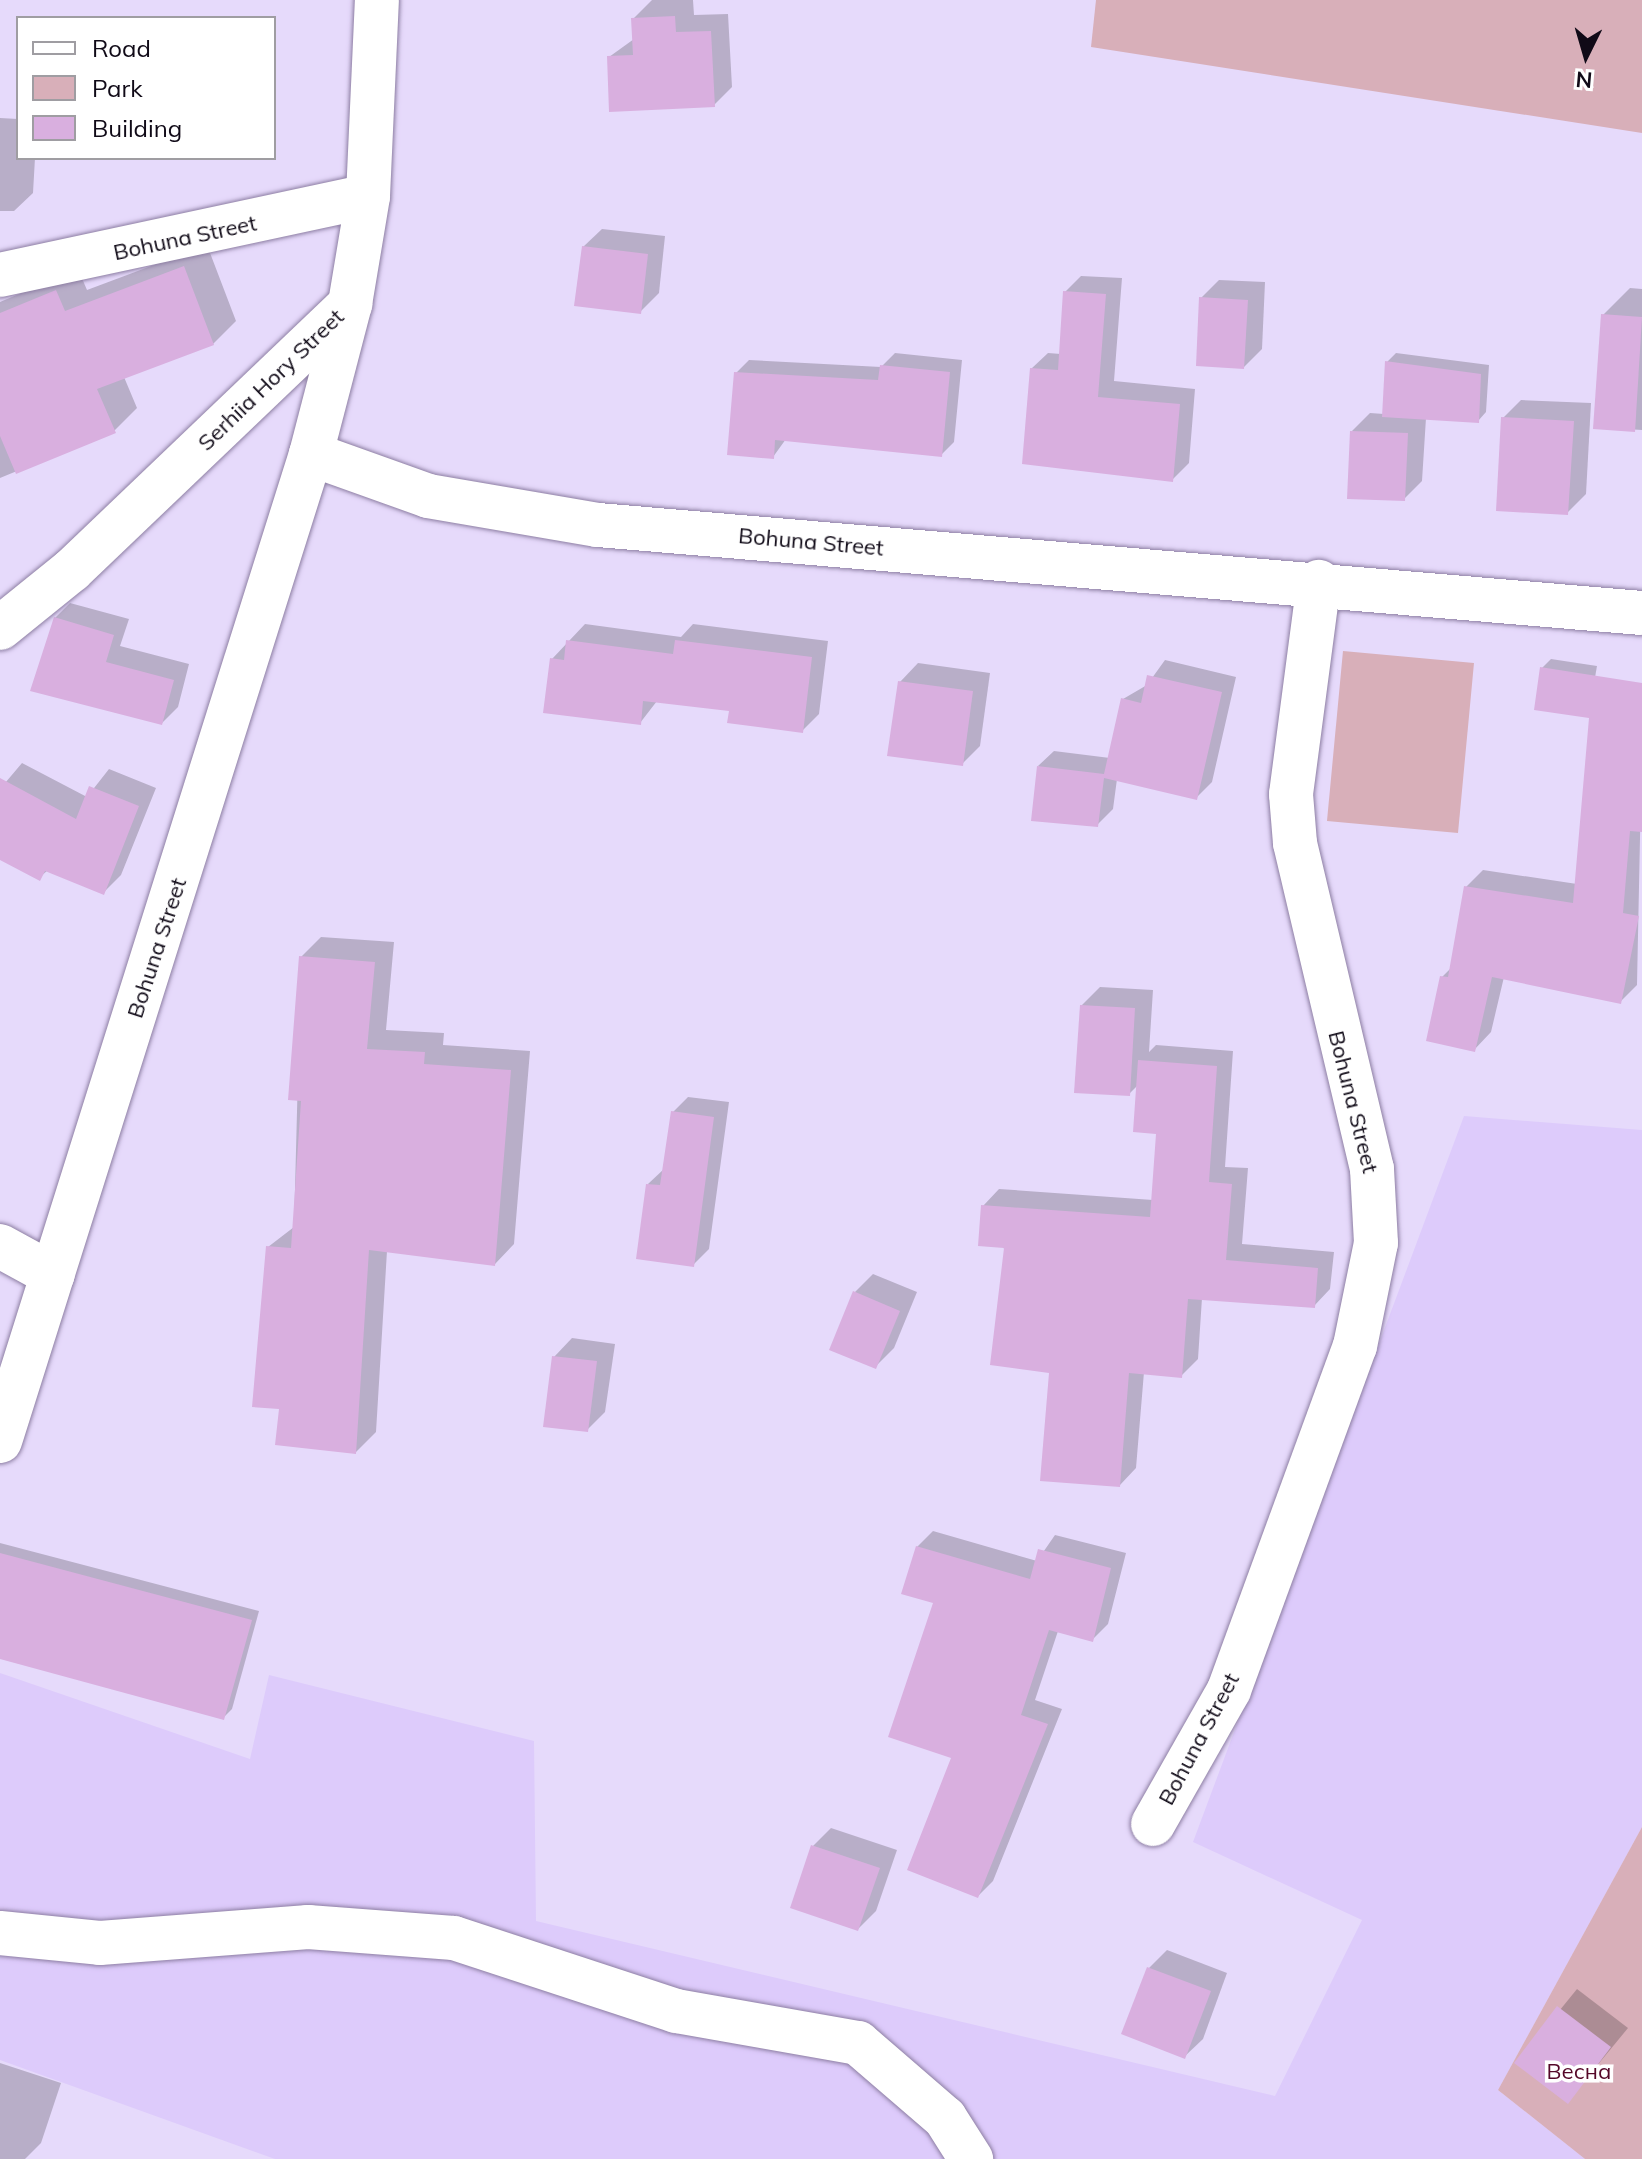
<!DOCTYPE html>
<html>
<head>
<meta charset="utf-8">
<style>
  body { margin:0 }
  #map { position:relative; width:1642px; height:2159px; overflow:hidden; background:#e6dafb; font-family:Mulish,sans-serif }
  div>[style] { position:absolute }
  .built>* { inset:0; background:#ddcbfb }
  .green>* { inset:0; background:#d8afb9 }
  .shadow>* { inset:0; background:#0003 }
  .building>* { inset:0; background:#d9afdf }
  .roads { filter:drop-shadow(0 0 2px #8d7ea3) drop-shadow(0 0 2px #8d7ea3) }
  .street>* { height:44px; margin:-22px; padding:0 22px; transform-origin:22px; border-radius:22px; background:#fff }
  span { translate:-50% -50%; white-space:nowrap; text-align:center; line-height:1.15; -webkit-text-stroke:7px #fff; paint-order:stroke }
  .street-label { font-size:22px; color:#100a17 }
  .park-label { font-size:22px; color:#550829 }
  .legend { position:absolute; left:16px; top:16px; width:260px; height:144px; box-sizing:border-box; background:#fff; border:2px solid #9f9da2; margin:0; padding:10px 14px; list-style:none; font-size:24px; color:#100a17 }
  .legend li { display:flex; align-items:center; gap:16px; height:40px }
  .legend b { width:40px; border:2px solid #9f9da2 }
  .north { position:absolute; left:1546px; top:16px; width:80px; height:80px; -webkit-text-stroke:6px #fff; paint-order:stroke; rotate:185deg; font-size:22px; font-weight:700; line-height:32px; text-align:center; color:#100a17 }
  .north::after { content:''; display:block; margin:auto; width:28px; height:36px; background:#100a17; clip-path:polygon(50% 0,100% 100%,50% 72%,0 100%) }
</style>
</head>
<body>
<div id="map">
  <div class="built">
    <i style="clip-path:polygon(1464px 1116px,1642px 1130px,1642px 1827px,1498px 2090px,1585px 2159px,275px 2159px,0 2060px,0 1673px,250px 1759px,269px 1675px,534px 1741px,536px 1921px,1275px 2096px,1362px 1920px,1193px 1842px)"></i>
  </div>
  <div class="green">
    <i style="clip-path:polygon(1096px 0,1642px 0,1642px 133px,1091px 47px)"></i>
    <i style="clip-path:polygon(1343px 651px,1474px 663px,1458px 833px,1327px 821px)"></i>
    <i style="clip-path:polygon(1642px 1827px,1642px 2159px,1585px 2159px,1498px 2090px)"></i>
  </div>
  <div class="shadow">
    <i style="clip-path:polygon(652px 0,693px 0,694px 15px,728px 14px,732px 87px,714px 105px,609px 57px,634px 39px,633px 19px)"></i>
    <i style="clip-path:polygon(0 118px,18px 119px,18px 158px,35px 158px,33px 193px,14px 211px,0 211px)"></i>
    <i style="clip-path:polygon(602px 229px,665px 236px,659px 293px,641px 311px,583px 247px)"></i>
    <i style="clip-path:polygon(207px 245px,236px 321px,213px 344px,124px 377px,137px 408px,114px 431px,0 478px,0 302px,78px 269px,87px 290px)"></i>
    <i style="clip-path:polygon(1081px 276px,1122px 278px,1114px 381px,1195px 389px,1189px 463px,1172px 480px,1031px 369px,1048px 353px,1061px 354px,1065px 292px)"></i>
    <i style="clip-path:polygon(1219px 280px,1265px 282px,1262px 349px,1244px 367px,1201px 298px)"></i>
    <i style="clip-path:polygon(1630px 288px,1642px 289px,1642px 430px,1595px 427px,1603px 315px)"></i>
    <i style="clip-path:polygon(895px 353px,962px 360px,954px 442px,941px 455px,786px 439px,773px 457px,736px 373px,749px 360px,881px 367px)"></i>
    <i style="clip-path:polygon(1396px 353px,1489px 365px,1486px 412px,1478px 421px,1426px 418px,1422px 481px,1404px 499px,1352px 431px,1370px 413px,1384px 414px,1387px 362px)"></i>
    <i style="clip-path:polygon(1521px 400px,1591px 403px,1586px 494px,1568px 512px,1503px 418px)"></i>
    <i style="clip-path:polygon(70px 603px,129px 619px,120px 646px,189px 664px,178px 707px,162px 723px,54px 619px)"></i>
    <i style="clip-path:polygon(585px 624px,681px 637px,693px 624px,828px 641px,819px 714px,802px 731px,731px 709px,657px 701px,640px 723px,552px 659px)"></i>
    <i style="clip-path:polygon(1551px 659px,1597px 666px,1590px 706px,1542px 668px)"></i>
    <i style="clip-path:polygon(1165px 660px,1236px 677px,1212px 782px,1196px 798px,1117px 779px,1113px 809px,1097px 825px,1038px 766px,1054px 751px,1110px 758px,1123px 699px,1147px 685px)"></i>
    <i style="clip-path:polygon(918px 663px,990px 673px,980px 746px,962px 764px,900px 682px)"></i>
    <i style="clip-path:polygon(1642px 741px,1637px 985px,1620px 1002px,1504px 977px,1491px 1032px,1474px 1050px,1442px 977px,1451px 968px,1466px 887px,1483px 870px,1577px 884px)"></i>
    <i style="clip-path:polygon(22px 763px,87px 797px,109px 769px,156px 788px,121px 875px,103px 893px,48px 870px,39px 878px,0 858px,0 789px)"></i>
    <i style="clip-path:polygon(321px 937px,394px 942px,386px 1030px,444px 1033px,443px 1045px,530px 1051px,514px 1244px,495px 1264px,387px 1251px,376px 1432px,356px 1452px,281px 1407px,268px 1247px,294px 1227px,301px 957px)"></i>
    <i style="clip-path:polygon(1100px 987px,1153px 990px,1149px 1052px,1156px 1045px,1233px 1051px,1225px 1167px,1248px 1168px,1242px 1244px,1334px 1252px,1330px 1289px,1314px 1306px,1202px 1298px,1198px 1359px,1181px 1376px,1144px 1372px,1136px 1468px,1120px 1485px,983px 1206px,999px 1189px,1153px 1200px,1158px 1132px,1138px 1085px,1129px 1094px,1081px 1006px)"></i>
    <i style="clip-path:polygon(688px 1097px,729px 1102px,709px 1249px,693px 1265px,648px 1184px,665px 1168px,673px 1112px)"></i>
    <i style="clip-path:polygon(873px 1274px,917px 1292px,894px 1348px,876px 1366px,855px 1292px)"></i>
    <i style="clip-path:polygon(572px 1338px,615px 1344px,605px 1412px,587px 1430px,554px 1357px)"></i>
    <i style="clip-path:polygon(933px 1531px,1037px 1561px,1055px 1535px,1126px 1553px,1108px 1624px,1092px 1640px,1058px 1631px,1035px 1700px,1062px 1709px,993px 1881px,978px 1896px,935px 1602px,917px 1547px)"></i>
    <i style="clip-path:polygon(0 1543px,259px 1611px,232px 1709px,223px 1718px,0 1657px)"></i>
    <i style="clip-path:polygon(831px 1828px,897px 1850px,876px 1911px,858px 1929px,792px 1906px,813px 1846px)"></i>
    <i style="clip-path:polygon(1167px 1950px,1227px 1973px,1203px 2039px,1184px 2057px,1149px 1968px)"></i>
    <i style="clip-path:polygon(1577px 1989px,1628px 2028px,1568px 2101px,1517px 2063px)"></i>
    <i style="clip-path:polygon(0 2063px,61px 2083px,41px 2143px,25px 2159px,0 2159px)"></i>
  </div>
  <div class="building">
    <i style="clip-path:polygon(675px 16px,676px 32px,711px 31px,715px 107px,609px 112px,607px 56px,633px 55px,631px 18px)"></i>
    <i style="clip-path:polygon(582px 246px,648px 254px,641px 314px,574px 306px)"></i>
    <i style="clip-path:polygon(184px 266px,214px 345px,97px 389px,116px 433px,16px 474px,0 436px,0 313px,56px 290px,65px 311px)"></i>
    <i style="clip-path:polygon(1063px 291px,1106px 294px,1098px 397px,1180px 404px,1173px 482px,1022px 464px,1030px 368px,1058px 370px)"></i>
    <i style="clip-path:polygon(1199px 297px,1248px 300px,1244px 369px,1196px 366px)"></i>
    <i style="clip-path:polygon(1601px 314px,1642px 317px,1635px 432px,1593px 429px)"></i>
    <i style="clip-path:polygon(1385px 361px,1481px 374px,1479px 423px,1382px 417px)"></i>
    <i style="clip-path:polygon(880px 365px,950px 372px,942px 457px,775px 440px,774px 459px,727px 455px,734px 372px,878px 380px)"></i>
    <i style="clip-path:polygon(1501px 417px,1574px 421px,1568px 515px,1496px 511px)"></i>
    <i style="clip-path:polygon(1350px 431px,1408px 433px,1405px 501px,1347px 499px)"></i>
    <i style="clip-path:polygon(54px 617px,114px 635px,106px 662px,174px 680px,162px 725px,30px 691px)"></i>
    <i style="clip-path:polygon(566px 640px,673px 654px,675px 640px,812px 657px,803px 733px,727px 723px,729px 711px,643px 701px,641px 725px,543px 713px,550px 658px,564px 660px)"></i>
    <i style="clip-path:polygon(1540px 667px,1642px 683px,1642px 832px,1630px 831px,1623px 913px,1639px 916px,1621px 1004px,1492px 977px,1475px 1052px,1426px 1041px,1440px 976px,1448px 977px,1464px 886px,1573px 903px,1589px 718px,1534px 710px)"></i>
    <i style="clip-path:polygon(1147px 675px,1222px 692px,1197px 800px,1104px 778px,1098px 827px,1031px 821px,1037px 766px,1104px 774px,1121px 698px,1141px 703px)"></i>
    <i style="clip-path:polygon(898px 681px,973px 691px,963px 766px,887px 756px)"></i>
    <i style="clip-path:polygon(0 778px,76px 819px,89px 786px,139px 806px,104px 895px,45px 871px,40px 881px,0 860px)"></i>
    <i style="clip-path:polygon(299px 956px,375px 962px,367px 1049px,425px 1052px,424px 1064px,511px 1070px,495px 1266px,369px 1250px,356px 1454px,275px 1445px,279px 1409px,252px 1407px,266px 1246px,291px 1248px,301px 1101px,288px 1100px)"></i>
    <i style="clip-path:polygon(1080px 1005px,1135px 1008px,1130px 1096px,1074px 1093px)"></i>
    <i style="clip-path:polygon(1138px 1060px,1217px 1066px,1209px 1182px,1232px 1184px,1226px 1260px,1318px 1268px,1315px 1308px,1188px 1299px,1182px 1378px,1129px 1373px,1120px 1487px,1040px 1481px,1049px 1373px,990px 1365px,1004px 1248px,978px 1246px,981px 1205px,1150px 1217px,1156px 1134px,1133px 1132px)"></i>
    <i style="clip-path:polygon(671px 1111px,714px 1117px,694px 1267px,636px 1259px,646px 1184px,660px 1185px)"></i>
    <i style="clip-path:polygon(853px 1291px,900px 1311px,876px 1369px,829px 1350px)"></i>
    <i style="clip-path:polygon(552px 1356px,597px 1361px,588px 1432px,543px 1427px)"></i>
    <i style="clip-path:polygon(916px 1546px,1030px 1579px,1038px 1549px,1111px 1568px,1093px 1642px,1049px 1630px,1021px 1715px,1048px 1724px,978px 1898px,907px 1870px,951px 1758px,888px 1737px,933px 1603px,901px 1594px)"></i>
    <i style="clip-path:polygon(0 1553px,252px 1620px,224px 1720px,0 1659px)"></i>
    <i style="clip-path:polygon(811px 1845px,880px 1868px,858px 1931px,790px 1908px)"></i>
    <i style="clip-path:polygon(1147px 1967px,1211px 1991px,1185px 2059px,1121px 2034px)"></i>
    <i style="clip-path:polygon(1557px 2006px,1611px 2047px,1568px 2104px,1514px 2063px)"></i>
  </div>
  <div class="roads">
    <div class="street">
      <i style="left:0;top:275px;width:376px;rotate:-12.1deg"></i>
      <i style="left:311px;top:454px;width:124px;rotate:19.7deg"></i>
      <i style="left:428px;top:496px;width:172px;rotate:9.7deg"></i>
      <i style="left:598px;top:525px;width:1048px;rotate:4.82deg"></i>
      <i style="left:0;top:628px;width:92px;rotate:-38.9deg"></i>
      <i style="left:72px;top:570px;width:385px;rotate:-43.7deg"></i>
      <i style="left:350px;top:304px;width:109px;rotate:-80.5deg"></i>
      <i style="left:368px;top:196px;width:196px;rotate:-87.4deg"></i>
      <i style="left:0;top:1246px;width:60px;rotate:28.7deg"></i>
      <i style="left:0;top:1441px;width:1035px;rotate:-72.51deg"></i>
      <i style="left:311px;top:454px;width:155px;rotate:-75.4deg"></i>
      <i style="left:1153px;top:1824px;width:154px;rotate:-60.4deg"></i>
      <i style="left:1229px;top:1690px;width:366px;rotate:-69.9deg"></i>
      <i style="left:1355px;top:1346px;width:105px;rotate:-78.5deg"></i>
      <i style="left:1376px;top:1243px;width:74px;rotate:-93.1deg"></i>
      <i style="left:1372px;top:1169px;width:335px;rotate:-103.3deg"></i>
      <i style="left:1295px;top:843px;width:49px;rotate:-94.7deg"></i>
      <i style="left:1291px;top:794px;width:214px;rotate:-82.5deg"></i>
      <i style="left:0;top:1933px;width:100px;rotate:5.7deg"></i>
      <i style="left:100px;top:1943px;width:209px;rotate:-4.4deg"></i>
      <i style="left:308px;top:1927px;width:146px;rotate:4.3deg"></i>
      <i style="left:454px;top:1938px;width:234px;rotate:18.2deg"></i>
      <i style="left:676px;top:2011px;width:185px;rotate:10deg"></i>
      <i style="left:858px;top:2043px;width:115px;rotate:40.8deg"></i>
      <i style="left:945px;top:2118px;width:49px;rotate:57.6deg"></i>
    </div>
  </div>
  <div class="street-label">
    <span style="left:185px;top:238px;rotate:-12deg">Bohuna Street</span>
    <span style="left:271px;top:380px;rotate:-44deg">Serhiia Hory Street</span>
    <span style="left:811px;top:542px;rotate:5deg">Bohuna Street</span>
    <span style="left:157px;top:948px;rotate:-72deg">Bohuna Street</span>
    <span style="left:1353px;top:1102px;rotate:76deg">Bohuna Street</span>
    <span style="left:1199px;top:1739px;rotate:-62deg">Bohuna Street</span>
  </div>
  <div class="park-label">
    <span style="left:1579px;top:2072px">Весна</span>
  </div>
  <ul class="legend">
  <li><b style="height:10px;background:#fff"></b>Road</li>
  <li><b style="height:22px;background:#d8afb9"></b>Park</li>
  <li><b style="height:22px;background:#d9afdf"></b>Building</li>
  </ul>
  <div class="north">N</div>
</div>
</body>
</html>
